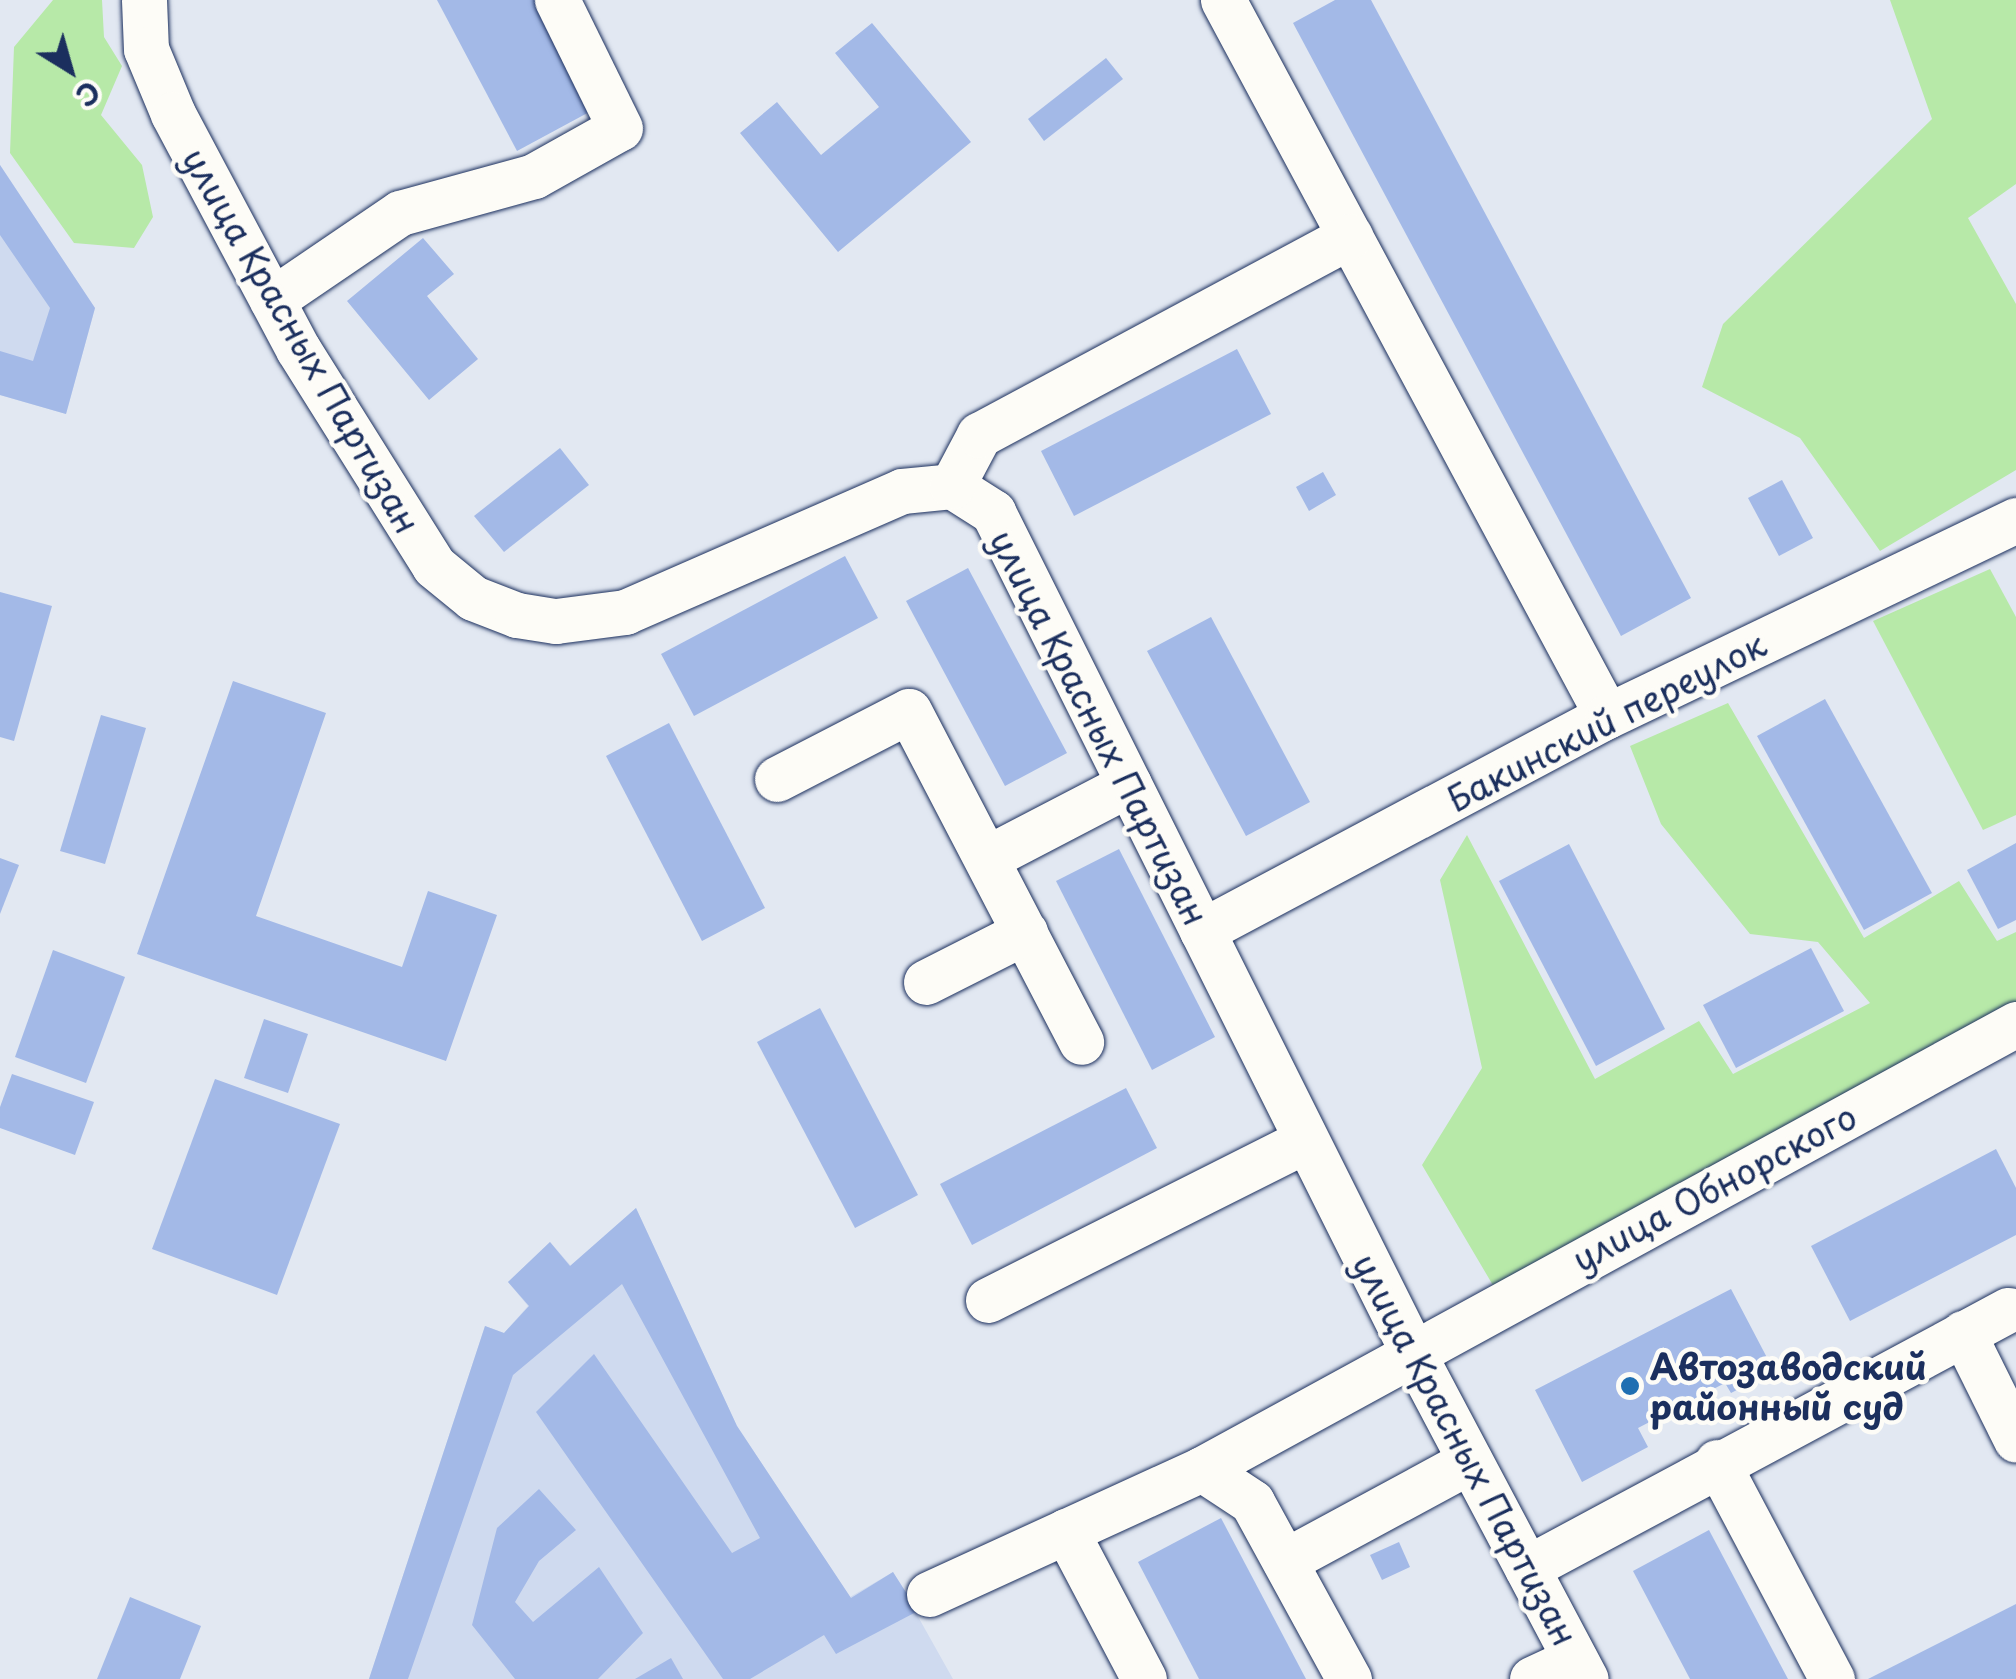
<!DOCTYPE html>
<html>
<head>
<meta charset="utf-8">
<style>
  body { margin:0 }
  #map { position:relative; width:2016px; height:1679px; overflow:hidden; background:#e2e8f2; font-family:"Playpen Sans",sans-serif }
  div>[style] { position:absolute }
  .built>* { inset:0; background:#cfdaef }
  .green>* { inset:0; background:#b7e9a8 }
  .building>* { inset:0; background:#a3b9e7 }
  .roads { filter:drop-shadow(0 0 2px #1b2f5e) drop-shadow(0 0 2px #1b2f5e) }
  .minor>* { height:45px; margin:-22.5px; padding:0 22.5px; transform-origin:22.5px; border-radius:22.5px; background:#fdfcf7 }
  .dots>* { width:28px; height:28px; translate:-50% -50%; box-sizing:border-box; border:5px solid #fdfcf7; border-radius:50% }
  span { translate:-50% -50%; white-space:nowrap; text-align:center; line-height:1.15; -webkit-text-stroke:9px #fdfcf7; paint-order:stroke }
  .street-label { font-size:35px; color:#1b2f5e }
  .poi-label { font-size:35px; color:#1b2f5e; font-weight:700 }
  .left { translate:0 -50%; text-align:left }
  .north { position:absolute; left:20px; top:20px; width:100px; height:100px; -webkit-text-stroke:8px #fdfcf7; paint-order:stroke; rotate:143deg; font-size:28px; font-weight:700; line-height:40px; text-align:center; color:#1b2f5e }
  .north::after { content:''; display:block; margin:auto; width:35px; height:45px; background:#1b2f5e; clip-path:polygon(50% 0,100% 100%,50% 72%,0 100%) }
</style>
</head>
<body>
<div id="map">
  <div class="built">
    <i style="clip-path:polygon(0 165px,95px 308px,66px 414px,0 395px)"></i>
    <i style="clip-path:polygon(636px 1208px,737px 1426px,850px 1597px,893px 1572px,953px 1679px,369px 1679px,485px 1326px,504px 1333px,528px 1306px,508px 1282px,550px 1242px,571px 1266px)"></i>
  </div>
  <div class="green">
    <i style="clip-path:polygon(53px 0,102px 0,104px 37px,122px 66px,101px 115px,142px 165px,153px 217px,134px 248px,74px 243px,10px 153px,14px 47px)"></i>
    <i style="clip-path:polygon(1890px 0,2016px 0,2016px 184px,1968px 218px,2016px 304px,2016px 470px,1880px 551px,1800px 438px,1702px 387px,1723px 324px,1932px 119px)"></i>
    <i style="clip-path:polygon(1990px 569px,2016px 617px,2016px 815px,1983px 830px,1873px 621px)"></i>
    <i style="clip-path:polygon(1728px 703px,1864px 938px,1959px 881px,1997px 941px,2016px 932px,2016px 1004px,1494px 1287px,1422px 1165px,1482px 1068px,1440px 880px,1467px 835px,1595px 1079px,1699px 1021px,1733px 1074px,1870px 1003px,1818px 942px,1750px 934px,1661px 824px,1630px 746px)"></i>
  </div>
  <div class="building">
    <i style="clip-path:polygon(437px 0,535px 0,593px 110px,517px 151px)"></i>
    <i style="clip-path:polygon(1335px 0,1371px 0,1691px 598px,1621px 636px,1293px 23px)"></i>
    <i style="clip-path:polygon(872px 23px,971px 142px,838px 252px,740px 133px,777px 102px,821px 155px,879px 107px,835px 53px)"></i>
    <i style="clip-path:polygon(1106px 58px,1123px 79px,1044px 141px,1028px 119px)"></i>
    <i style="clip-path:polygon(0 165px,95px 308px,66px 414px,0 395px,0 351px,33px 361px,50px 308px,0 235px)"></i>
    <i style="clip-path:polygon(423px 238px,454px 274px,427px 296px,478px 359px,429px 400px,347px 301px)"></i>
    <i style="clip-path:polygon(1237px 349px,1271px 414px,1074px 516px,1041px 451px)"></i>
    <i style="clip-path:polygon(560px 448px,589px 485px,504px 552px,474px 516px)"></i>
    <i style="clip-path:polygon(1323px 472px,1336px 495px,1309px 511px,1296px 487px)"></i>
    <i style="clip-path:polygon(1782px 480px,1813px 538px,1779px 556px,1748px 498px)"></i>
    <i style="clip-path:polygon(845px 556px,878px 618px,694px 716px,661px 654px)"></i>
    <i style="clip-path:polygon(968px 568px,1067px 753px,1005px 786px,906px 601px)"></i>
    <i style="clip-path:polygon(0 592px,52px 606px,14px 741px,0 737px)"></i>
    <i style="clip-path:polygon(1211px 617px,1310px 802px,1246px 836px,1147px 651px)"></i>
    <i style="clip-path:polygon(233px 681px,326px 713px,256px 916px,402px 967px,428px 891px,497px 915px,446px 1061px,137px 954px)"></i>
    <i style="clip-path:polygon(1825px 699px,1932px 893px,1864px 930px,1757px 736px)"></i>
    <i style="clip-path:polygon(101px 715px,146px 728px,105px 864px,60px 851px)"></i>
    <i style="clip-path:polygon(669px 723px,765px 908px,702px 941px,606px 756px)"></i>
    <i style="clip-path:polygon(2016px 843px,2016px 920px,1998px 929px,1967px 870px)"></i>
    <i style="clip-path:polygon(1569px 844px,1665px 1029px,1596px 1066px,1499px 881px)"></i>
    <i style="clip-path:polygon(1119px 849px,1215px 1037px,1152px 1070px,1056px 881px)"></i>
    <i style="clip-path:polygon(0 858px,19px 865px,0 914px)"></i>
    <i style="clip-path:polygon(1811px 948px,1844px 1011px,1736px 1068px,1703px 1005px)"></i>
    <i style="clip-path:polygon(53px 950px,125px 977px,86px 1083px,15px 1057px)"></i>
    <i style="clip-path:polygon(820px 1008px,918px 1195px,855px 1228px,757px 1042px)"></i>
    <i style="clip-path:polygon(264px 1019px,308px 1034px,288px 1093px,244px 1078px)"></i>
    <i style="clip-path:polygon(12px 1074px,94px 1102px,75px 1155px,0 1128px,0 1107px)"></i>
    <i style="clip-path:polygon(215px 1079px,340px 1124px,277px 1295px,152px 1249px)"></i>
    <i style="clip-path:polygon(1126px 1088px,1157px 1148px,972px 1245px,940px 1184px)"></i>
    <i style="clip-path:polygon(1996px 1149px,2016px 1188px,2016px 1235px,1850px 1321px,1811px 1246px)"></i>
    <i style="clip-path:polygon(636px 1208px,737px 1426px,851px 1598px,893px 1572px,918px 1611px,836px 1654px,824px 1635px,750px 1679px,723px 1679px,536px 1412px,594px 1354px,732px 1553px,760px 1538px,622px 1284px,513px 1375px,408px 1679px,369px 1679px,485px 1326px,504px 1333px,529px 1306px,508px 1282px,550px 1242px,570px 1266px)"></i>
    <i style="clip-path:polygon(1731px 1289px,1774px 1371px,1731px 1393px,1725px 1383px,1638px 1428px,1648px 1447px,1582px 1482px,1535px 1390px)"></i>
    <i style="clip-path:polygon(539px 1489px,576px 1530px,539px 1561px,515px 1602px,533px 1622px,599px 1567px,643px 1633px,598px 1679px,515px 1679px,472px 1625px,497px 1528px)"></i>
    <i style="clip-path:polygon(1221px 1518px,1306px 1679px,1199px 1679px,1138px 1562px)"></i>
    <i style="clip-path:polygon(1709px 1530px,1788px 1679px,1690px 1679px,1633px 1571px)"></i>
    <i style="clip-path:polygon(1399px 1542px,1410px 1567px,1382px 1580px,1370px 1555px)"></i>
    <i style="clip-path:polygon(130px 1597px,201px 1626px,180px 1679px,97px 1679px)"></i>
    <i style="clip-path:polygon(2016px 1604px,2016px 1679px,1868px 1679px)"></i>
    <i style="clip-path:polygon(671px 1658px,683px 1679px,635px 1679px)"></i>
  </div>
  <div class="roads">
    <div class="minor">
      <i style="left:144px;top:0;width:49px;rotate:87.7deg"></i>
      <i style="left:146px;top:49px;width:70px;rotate:67.4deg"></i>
      <i style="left:173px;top:114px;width:266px;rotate:62deg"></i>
      <i style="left:298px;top:349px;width:256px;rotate:57.9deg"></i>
      <i style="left:434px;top:566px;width:50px;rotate:39.4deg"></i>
      <i style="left:473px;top:598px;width:47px;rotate:21.1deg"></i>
      <i style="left:517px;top:615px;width:39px;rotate:9deg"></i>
      <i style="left:556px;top:621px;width:70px;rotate:-7.4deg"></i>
      <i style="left:625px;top:612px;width:302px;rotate:-23.6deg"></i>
      <i style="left:902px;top:491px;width:50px;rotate:-5.7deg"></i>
      <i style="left:952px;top:486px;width:49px;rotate:32.4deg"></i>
      <i style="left:993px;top:512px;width:938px;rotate:63.46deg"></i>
      <i style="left:1412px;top:1351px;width:371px;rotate:62.1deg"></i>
      <i style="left:1223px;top:0;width:812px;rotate:61.79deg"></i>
      <i style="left:272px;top:300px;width:155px;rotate:-34.2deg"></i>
      <i style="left:400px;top:213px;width:139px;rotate:-15.4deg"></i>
      <i style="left:534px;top:176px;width:98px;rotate:-29.2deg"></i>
      <i style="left:620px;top:128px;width:143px;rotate:-116.2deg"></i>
      <i style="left:952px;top:486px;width:58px;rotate:-62.1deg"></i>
      <i style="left:979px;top:435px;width:421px;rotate:-28.2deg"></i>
      <i style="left:777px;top:779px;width:148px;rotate:-27.3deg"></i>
      <i style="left:909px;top:711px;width:373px;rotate:62.5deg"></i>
      <i style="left:987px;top:858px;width:160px;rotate:-27.5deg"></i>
      <i style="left:1202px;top:931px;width:459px;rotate:-28deg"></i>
      <i style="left:1607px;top:716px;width:454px;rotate:-25.6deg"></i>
      <i style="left:926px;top:982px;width:111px;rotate:-26.8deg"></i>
      <i style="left:988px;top:1300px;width:356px;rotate:-26.7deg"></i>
      <i style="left:1963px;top:1333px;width:119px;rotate:63.6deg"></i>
      <i style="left:1717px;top:1462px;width:246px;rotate:62.1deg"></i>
      <i style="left:1202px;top:1469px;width:60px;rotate:33.4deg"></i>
      <i style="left:1252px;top:1502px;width:202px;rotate:61.3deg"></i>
      <i style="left:1066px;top:1531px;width:167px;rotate:62.2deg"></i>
      <i style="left:1285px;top:1561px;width:210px;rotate:-28.4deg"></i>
      <i style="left:1527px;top:1568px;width:546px;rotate:-28.21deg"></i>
      <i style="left:929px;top:1594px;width:300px;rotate:-24.6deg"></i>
      <i style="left:1202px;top:1469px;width:928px;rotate:-28.66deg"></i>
      <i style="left:1532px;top:1679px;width:47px;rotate:-24.9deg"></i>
    </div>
  </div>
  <div class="dots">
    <i style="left:1630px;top:1386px;background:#1f6fb2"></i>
  </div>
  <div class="street-label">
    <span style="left:302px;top:340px;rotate:60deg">улица Красных Партизан</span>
    <span style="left:1606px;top:721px;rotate:-27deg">Бакинский переулок</span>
    <span style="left:1100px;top:727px;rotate:63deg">улица Красных Партизан</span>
    <span style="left:1714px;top:1187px;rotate:-28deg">улица Обнорского</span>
    <span style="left:1466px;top:1449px;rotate:62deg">улица Красных Партизан</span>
  </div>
  <div class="poi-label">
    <span class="left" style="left:1650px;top:1386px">Автозаводский<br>районный суд</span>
  </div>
  <div class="north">С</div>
</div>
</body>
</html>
